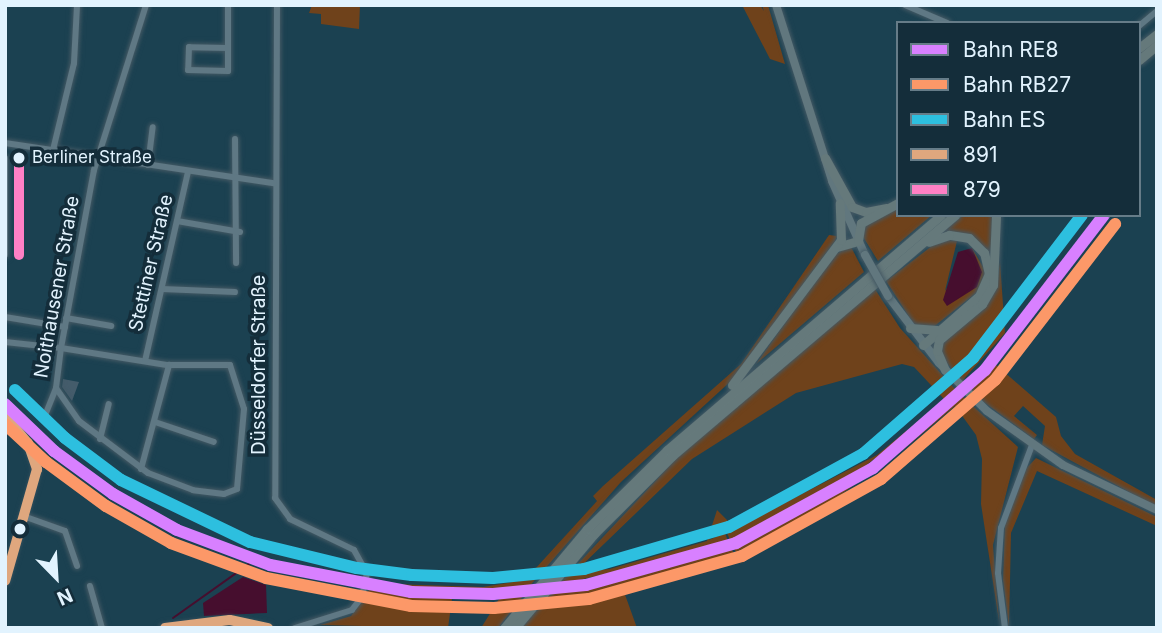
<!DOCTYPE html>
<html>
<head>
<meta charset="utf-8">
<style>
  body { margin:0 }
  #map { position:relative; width:1162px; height:633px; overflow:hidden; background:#1b4151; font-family:Inter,sans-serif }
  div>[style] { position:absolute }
  .green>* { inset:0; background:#6f421b }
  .water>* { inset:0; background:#460e2e }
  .stream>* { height:2px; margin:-1px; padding:0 1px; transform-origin:1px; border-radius:1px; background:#460e2e }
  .building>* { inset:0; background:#445c6b }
  .roads { filter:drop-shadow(0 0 2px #445964) drop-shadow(0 0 2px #445964) }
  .minor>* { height:6px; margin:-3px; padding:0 3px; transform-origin:3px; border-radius:3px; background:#5f7884 }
  .major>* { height:8px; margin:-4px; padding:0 4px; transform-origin:4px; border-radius:4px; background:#61777e }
  .highway>* { height:9px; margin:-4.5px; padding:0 4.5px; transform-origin:4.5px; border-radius:4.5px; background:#65797b }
  .bridges { filter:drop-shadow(0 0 2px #445964) drop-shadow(0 0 2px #445964) }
  .major-bridge>* { height:8px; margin:-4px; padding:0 4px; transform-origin:4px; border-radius:4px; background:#61777e }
  .bus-1>* { height:10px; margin:-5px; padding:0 5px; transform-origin:5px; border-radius:5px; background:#dfa77e }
  .bus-2>* { height:10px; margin:-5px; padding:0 5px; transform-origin:5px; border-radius:5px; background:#ff80c5 }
  .rail-1>* { height:12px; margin:-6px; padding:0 6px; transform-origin:6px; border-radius:6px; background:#d880ff }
  .rail-2>* { height:12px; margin:-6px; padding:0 6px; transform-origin:6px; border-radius:6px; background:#fc9868 }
  .rail-3>* { height:12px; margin:-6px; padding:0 6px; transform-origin:6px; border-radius:6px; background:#2dbfdf }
  .dots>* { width:19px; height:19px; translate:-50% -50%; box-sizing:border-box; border:4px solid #142d3a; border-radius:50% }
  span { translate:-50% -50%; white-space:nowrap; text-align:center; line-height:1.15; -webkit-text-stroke:7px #142d3a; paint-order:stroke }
  .bus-label { font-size:17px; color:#e2f3fe }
  .left { translate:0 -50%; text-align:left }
  .street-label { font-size:19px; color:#e2f3fe }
  .frame { position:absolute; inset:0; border:7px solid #e2f3fe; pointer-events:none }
  .legend { position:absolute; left:896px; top:21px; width:245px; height:196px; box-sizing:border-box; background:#142d3a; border:2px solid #667c88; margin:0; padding:9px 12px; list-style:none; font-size:21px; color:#e2f3fe }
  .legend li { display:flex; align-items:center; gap:14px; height:35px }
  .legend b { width:35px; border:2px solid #667c88 }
  .north { position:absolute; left:21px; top:542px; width:70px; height:70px; -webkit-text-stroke:5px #142d3a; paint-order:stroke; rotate:156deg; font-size:19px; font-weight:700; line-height:28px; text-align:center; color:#e2f3fe }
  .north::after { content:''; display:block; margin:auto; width:24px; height:32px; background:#e2f3fe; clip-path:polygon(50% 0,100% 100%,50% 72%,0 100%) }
</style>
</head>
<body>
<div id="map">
  <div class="green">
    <i style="clip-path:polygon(312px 5px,360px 5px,359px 29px,321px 24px,321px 14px,309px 13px)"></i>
    <i style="clip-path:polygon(742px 5px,760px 5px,764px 11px,762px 5px,768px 5px,785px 64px,770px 59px)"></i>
    <i style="clip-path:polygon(898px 207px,898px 215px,932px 215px,878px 261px,860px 232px,863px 224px)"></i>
    <i style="clip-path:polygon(963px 215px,994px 215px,994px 268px,984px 247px,942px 233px)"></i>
    <i style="clip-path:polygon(829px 235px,837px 236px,835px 241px,732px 380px,621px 482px,528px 588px,454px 590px,411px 587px,390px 584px,483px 587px,525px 580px,597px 501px,593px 496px,603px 486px,741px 364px)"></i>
    <i style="clip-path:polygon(941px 239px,957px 241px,945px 291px,972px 248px,986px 272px,981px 289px,931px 329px,915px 326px,886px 281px)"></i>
    <i style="clip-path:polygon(850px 245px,864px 272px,756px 364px,832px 257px)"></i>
    <i style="clip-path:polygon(1000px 262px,1005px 333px,962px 381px,942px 357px,941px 342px,997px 283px)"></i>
    <i style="clip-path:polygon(875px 289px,900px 328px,955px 389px,944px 399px,914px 367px,902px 364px,796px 393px,692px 459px,575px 572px,610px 569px,707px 541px,717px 510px,733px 526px,755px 519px,737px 527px,723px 525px,709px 540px,725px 533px,728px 541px,697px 552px,558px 585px,676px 459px)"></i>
    <i style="clip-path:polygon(996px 365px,1056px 417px,1061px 436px,1075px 454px,1157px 500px,1157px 507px,1042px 445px,1045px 426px,1023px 406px,1014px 416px,1037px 435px,1034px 439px,977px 397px,969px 389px)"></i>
    <i style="clip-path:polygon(956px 390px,923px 423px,850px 477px,730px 540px,727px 533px,877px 455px)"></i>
    <i style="clip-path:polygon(962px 396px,1018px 447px,993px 545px,999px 621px,981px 504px,982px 459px,976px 435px,955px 406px,899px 453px,819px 510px,738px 551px,743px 564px,739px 558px,733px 546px,854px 483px)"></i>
    <i style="clip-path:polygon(1036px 458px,1157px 517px,1157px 526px,1037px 471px,1011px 533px,1009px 628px,1003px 580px,1005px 521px,1021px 474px)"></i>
    <i style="clip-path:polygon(730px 547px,741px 564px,732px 555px,623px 589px,637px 628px,522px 628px,551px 592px,647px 574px)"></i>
    <i style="clip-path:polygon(369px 590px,454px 596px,524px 595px,498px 628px,481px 628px,499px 599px,452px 599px,448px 628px,320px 625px,351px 616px)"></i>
  </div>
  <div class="water">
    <i style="clip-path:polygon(972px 248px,982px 272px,977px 287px,947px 306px,943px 300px,958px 252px)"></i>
    <i style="clip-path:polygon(243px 577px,266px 585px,267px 613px,204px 616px,203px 603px)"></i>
  </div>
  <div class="stream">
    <i style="left:173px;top:618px;width:93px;rotate:-35.4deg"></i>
  </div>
  <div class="building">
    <i style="clip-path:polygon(63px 379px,79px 382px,72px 401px,62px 387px)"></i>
  </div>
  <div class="roads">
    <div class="minor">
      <i style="left:277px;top:5px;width:493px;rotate:90.2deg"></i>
      <i style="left:275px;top:498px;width:26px;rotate:54deg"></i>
      <i style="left:290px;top:519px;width:71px;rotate:25.8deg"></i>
      <i style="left:354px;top:550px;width:26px;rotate:61deg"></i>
      <i style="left:367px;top:573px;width:25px;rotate:102deg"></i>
      <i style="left:362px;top:597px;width:16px;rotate:128deg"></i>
      <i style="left:352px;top:610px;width:60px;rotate:162.5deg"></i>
      <i style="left:905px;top:5px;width:46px;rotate:23.2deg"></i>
      <i style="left:1139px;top:26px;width:23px;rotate:-40deg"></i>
      <i style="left:228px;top:48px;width:39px;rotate:-179deg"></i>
      <i style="left:189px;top:47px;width:23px;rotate:92deg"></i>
      <i style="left:188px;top:70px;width:40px;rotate:1.4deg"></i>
      <i style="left:228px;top:71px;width:66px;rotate:-90deg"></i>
      <i style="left:235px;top:139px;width:124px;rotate:89.5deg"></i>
      <i style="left:5px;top:143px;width:272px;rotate:8.5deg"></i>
      <i style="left:53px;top:150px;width:89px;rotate:-76.4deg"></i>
      <i style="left:74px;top:63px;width:58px;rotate:-87deg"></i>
      <i style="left:5px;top:158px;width:97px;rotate:90deg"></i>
      <i style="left:148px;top:165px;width:38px;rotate:-83deg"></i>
      <i style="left:177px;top:221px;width:64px;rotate:9.9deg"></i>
      <i style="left:162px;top:289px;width:73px;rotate:2.4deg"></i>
      <i style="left:5px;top:317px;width:61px;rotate:9.5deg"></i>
      <i style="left:66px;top:318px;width:46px;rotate:10.1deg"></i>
      <i style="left:5px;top:342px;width:56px;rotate:6.1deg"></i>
      <i style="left:61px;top:348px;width:107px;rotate:9.1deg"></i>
      <i style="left:167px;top:365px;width:63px"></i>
      <i style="left:230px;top:365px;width:46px;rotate:72.3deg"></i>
      <i style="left:244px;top:409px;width:80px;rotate:95deg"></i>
      <i style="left:237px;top:489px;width:14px;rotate:159deg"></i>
      <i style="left:224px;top:494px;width:31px;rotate:-173deg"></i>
      <i style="left:193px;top:490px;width:48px;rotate:-159.3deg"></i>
      <i style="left:148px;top:473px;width:86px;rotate:-143deg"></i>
      <i style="left:79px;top:421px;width:40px;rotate:-124.9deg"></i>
      <i style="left:56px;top:388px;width:40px;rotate:-82.9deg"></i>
      <i style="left:61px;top:348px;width:181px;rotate:-79.5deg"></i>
      <i style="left:94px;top:170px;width:173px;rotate:-72.5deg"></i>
      <i style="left:145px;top:361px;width:194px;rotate:-77.2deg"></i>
      <i style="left:46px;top:413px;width:27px;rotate:-68deg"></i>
      <i style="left:5px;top:416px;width:35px;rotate:50deg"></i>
      <i style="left:28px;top:443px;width:28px;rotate:71deg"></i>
      <i style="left:37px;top:469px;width:117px;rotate:105.8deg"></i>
      <i style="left:155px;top:422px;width:62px;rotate:18.7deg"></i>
      <i style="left:100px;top:439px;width:36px;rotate:-76deg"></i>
      <i style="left:141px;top:469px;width:108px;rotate:-74.9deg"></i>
      <i style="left:26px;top:517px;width:41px;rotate:19.7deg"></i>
      <i style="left:65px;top:531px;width:37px;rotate:71deg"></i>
      <i style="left:90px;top:586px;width:44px;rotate:74.1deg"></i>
      <i style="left:163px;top:628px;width:67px;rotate:-6.8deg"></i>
      <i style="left:230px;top:620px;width:40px;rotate:12deg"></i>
      <i style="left:1005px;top:628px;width:55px;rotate:-97.3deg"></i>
      <i style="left:998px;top:573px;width:45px;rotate:-86.2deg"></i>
      <i style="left:1001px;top:528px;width:89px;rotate:-69.5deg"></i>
    </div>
    <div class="major">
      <i style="left:776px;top:5px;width:185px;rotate:72.3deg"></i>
      <i style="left:832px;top:181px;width:81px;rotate:66deg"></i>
      <i style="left:888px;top:296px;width:84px;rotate:52.7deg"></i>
      <i style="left:939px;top:363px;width:68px;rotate:45deg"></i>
      <i style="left:987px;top:411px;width:93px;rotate:35.4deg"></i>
      <i style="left:1063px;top:465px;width:104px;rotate:25.6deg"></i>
    </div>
    <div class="highway">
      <i style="left:1139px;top:48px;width:23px;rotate:-38deg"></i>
      <i style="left:1139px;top:60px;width:23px;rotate:-40deg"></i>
      <i style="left:825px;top:158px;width:56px;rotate:61.1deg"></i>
      <i style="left:852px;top:207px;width:15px;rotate:20deg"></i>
      <i style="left:866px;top:212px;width:21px;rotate:-11deg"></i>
      <i style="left:837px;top:247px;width:22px;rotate:-16deg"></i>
      <i style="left:858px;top:241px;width:18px;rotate:-81deg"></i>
      <i style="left:861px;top:223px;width:42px;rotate:-28.4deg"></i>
      <i style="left:910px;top:328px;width:27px;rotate:4deg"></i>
      <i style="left:923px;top:345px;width:74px;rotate:-41.2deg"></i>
      <i style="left:979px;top:296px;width:24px;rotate:-66deg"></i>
      <i style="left:989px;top:274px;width:22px;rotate:-103deg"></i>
      <i style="left:984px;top:253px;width:21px;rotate:-135deg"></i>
      <i style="left:969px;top:238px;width:20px;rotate:-171deg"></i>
      <i style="left:949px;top:235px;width:21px;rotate:161deg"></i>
      <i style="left:945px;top:370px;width:21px;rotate:-113deg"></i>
      <i style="left:937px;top:351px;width:11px;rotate:-80deg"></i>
      <i style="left:939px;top:340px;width:56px;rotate:-39.9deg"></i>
      <i style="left:982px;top:304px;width:22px;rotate:-60deg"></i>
      <i style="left:993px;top:285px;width:70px;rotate:-87.5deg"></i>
      <i style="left:732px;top:385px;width:181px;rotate:-53.1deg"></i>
      <i style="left:841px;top:240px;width:37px;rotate:-92deg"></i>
      <i style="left:504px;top:628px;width:129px;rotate:-50deg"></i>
      <i style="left:587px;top:529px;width:112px;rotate:-44.6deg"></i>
      <i style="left:667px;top:450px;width:361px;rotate:-40.6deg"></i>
      <i style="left:515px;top:628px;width:123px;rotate:-50deg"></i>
      <i style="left:594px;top:534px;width:110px;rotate:-45deg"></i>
      <i style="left:672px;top:456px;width:372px;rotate:-40.4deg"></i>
    </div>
  </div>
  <div class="bridges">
    <div class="major-bridge">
      <i style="left:865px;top:255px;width:47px;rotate:60.7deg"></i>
    </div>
  </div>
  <div class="bus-1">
    <i style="left:5px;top:416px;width:35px;rotate:50deg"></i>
    <i style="left:28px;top:443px;width:28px;rotate:71deg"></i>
    <i style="left:37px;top:469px;width:116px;rotate:105.9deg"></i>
    <i style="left:165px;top:628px;width:65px;rotate:-7deg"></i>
    <i style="left:230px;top:620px;width:39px;rotate:12deg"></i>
  </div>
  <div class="bus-2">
    <i style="left:19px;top:158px;width:97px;rotate:90deg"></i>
  </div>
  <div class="rail-1">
    <i style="left:5px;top:404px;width:68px;rotate:43.8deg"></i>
    <i style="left:54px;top:451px;width:73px;rotate:36.1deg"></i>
    <i style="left:113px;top:494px;width:73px;rotate:29.4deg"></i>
    <i style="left:177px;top:530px;width:99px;rotate:20.6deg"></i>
    <i style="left:270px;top:565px;width:144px;rotate:10.8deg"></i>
    <i style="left:411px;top:592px;width:82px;rotate:1.4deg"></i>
    <i style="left:493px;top:594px;width:93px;rotate:-5.5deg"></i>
    <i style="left:586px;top:585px;width:156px;rotate:-15.6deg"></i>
    <i style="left:736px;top:543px;width:156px;rotate:-28.7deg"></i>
    <i style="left:873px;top:468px;width:149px;rotate:-41.2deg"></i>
    <i style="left:985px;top:370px;width:195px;rotate:-52.5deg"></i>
  </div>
  <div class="rail-2">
    <i style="left:5px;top:424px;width:56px;rotate:42.8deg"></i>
    <i style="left:46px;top:462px;width:74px;rotate:36.3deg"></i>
    <i style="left:106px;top:506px;width:75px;rotate:29.6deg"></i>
    <i style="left:171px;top:543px;width:101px;rotate:20.2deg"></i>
    <i style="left:266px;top:578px;width:148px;rotate:10.9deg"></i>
    <i style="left:411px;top:606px;width:83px;rotate:1.4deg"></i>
    <i style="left:494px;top:608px;width:95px;rotate:-5.4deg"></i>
    <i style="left:589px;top:599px;width:159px;rotate:-15.7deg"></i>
    <i style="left:742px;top:556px;width:159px;rotate:-29deg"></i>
    <i style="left:881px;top:479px;width:151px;rotate:-41deg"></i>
    <i style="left:995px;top:380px;width:197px;rotate:-52.4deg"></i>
  </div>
  <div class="rail-3">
    <i style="left:15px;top:390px;width:69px;rotate:43.8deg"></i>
    <i style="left:65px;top:438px;width:70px;rotate:36.9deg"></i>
    <i style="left:121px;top:480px;width:143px;rotate:25.7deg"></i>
    <i style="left:250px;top:542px;width:110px;rotate:13.7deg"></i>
    <i style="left:357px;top:568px;width:55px;rotate:7.3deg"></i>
    <i style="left:412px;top:575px;width:81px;rotate:2.1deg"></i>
    <i style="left:493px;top:578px;width:91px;rotate:-5.6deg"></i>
    <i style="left:584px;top:569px;width:151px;rotate:-16.2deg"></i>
    <i style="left:729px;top:527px;width:153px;rotate:-28.6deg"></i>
    <i style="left:863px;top:454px;width:146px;rotate:-41.1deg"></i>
    <i style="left:973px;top:358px;width:180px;rotate:-52.7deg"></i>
  </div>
  <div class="dots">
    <i style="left:19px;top:158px;background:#e2f3fe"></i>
    <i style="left:20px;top:529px;background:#e2f3fe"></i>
  </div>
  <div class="bus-label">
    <span class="left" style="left:32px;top:158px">Berliner Straße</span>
  </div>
  <div class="street-label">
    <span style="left:151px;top:263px;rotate:-77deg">Stettiner Straße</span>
    <span style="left:57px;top:287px;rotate:-80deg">Noithausener Straße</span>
    <span style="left:259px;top:365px;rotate:-90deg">Düsseldorfer Straße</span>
  </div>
  <div class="frame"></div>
  <ul class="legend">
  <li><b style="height:9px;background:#d880ff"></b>Bahn RE8</li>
  <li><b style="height:9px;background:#fc9868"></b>Bahn RB27</li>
  <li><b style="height:9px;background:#2dbfdf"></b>Bahn ES</li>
  <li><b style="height:9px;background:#dfa77e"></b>891</li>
  <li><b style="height:9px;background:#ff80c5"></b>879</li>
  </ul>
  <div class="north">N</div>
</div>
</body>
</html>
